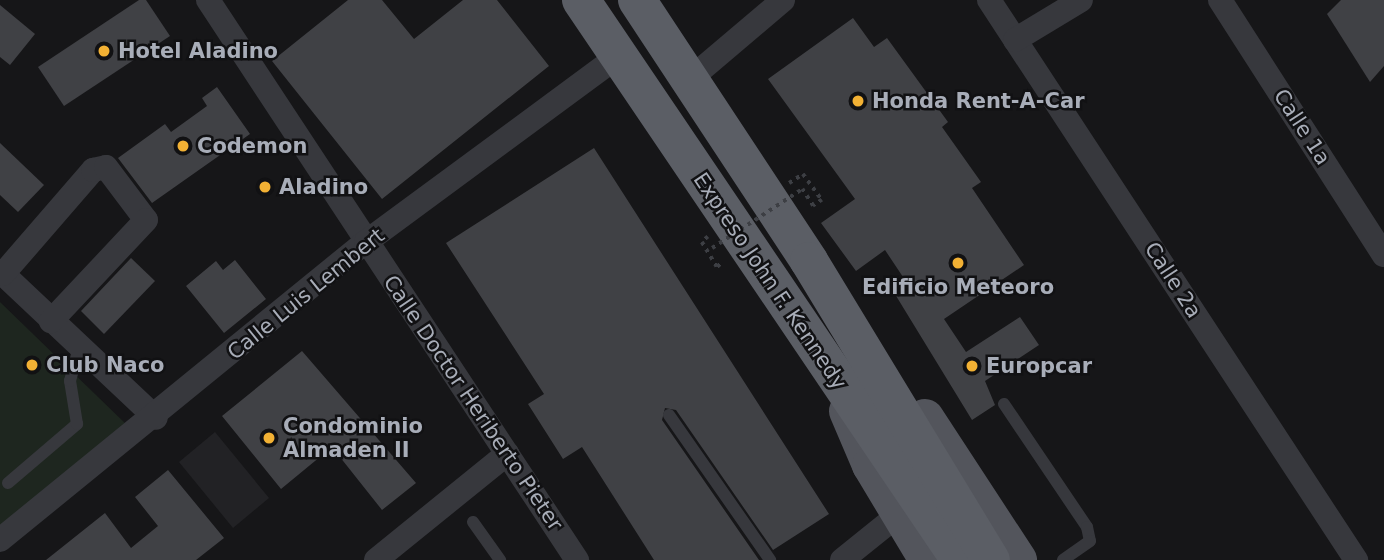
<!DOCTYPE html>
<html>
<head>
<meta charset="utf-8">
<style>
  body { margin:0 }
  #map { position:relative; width:1384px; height:560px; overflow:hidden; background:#161618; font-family:"DejaVu Sans",sans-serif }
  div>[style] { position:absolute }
  .built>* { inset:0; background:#222225 }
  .green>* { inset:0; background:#1e261f }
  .building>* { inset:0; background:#404145 }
  .path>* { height:3.5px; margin-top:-1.75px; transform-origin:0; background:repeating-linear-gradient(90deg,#3d3f44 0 3.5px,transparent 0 8.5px) }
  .service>* { height:12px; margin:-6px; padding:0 6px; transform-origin:6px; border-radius:6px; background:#37383d }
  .minor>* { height:24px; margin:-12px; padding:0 12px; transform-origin:12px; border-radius:12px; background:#37383d }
  .primary>* { height:38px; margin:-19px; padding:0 19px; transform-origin:19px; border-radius:19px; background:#53555c }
  .trunk>* { height:38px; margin:-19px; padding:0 19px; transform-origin:19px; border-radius:19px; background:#5b5e65 }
  .path-bridge>* { height:3.5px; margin-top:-1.75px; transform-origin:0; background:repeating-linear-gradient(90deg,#3d3f44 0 3.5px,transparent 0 8.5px) }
  .dots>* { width:19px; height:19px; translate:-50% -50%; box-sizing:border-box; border:4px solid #111113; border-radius:50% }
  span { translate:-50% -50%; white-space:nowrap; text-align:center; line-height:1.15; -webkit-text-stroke:5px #111113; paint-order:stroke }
  .poi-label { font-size:21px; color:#a8adb8; font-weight:700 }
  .left { translate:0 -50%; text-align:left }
  .street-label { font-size:21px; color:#a8adb8 }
</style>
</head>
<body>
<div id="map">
  <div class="built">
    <i style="clip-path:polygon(215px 432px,269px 498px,233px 528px,179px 462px)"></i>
  </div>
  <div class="green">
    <i style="clip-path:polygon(0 302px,129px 427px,0 530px)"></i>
  </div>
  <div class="building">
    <i style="clip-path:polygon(139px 0,146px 0,170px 36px,64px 106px,38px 67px)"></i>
    <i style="clip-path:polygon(348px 0,382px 0,414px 39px,463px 0,497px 0,549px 66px,382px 199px,272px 61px)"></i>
    <i style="clip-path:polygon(1341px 0,1384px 0,1384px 66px,1370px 82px,1327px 14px)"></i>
    <i style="clip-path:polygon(0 5px,35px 34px,10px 65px,0 57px)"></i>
    <i style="clip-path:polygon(853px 18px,874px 47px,887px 38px,948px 122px,942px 127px,981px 182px,972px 188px,1024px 265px,944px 319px,966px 352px,1020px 317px,1039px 345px,985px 381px,995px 405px,972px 420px,890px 286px,903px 277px,885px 250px,856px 271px,821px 223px,855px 199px,768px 79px)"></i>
    <i style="clip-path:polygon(217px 87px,250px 134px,152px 203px,118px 158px,165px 124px,171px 132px,207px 106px,202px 98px)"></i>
    <i style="clip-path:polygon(0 143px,44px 185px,18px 212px,0 195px)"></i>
    <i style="clip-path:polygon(594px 148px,829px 514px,773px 550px,676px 410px,665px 408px,662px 420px,759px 560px,654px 560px,582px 447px,563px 459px,528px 404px,544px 394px,446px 243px)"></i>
    <i style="clip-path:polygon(131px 258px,155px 281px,104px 334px,81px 311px)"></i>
    <i style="clip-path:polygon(235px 260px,266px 299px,224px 333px,186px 286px,216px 261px,223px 270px)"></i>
    <i style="clip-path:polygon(302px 351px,416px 483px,382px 510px,332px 447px,281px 489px,222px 416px)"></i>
    <i style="clip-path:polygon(168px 470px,224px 538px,196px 560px,46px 560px,105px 513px,131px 548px,158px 526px,135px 497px)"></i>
  </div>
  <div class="path">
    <i style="left:789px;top:183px;width:17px;rotate:-33deg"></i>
    <i style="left:803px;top:174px;width:32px;rotate:54deg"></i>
    <i style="left:822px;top:200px;width:11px;rotate:146deg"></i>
    <i style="left:813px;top:206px;width:20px;rotate:-123deg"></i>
    <i style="left:708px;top:237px;width:8px;rotate:140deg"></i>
    <i style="left:702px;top:242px;width:29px;rotate:59deg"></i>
    <i style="left:717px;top:267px;width:7px;rotate:-45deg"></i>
  </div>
  <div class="service">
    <i style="left:1004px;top:404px;width:148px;rotate:56deg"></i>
    <i style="left:1087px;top:527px;width:14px;rotate:78deg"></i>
    <i style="left:1090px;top:541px;width:33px;rotate:145deg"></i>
    <i style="left:669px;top:415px;width:177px;rotate:55.1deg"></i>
    <i style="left:8px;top:483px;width:91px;rotate:-40.5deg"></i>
    <i style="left:77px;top:424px;width:44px;rotate:-99.2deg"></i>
    <i style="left:70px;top:381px;width:34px;rotate:-75deg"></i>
    <i style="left:473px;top:522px;width:47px;rotate:54.6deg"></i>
  </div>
  <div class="minor">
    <i style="left:208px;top:0;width:671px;rotate:56.62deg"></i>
    <i style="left:989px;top:0;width:670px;rotate:56.76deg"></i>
    <i style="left:1220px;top:0;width:303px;rotate:57.3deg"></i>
    <i style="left:1015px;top:40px;width:77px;rotate:-31.2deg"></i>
    <i style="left:690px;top:79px;width:122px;rotate:-40.3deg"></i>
    <i style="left:0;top:271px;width:214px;rotate:43.3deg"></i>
    <i style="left:3px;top:274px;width:138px;rotate:-49.1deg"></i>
    <i style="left:93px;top:170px;width:13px;rotate:-13deg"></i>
    <i style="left:106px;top:167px;width:66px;rotate:53deg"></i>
    <i style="left:146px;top:220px;width:139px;rotate:133.2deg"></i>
    <i style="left:0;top:540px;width:472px;rotate:-39.2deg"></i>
    <i style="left:366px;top:242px;width:313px;rotate:-36.4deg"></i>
    <i style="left:376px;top:560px;width:169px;rotate:-39deg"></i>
    <i style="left:842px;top:560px;width:72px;rotate:-38.8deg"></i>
  </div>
  <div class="primary">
    <i style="left:848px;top:411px;width:59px;rotate:66.9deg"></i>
    <i style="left:871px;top:465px;width:111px;rotate:59deg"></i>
    <i style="left:925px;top:418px;width:170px;rotate:56.8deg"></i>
  </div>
  <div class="trunk">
    <i style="left:581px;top:0;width:676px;rotate:55.91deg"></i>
    <i style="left:637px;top:0;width:313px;rotate:56.6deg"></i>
    <i style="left:809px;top:261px;width:350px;rotate:58.7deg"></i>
  </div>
  <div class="path-bridge">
    <i style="left:712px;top:248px;width:108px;rotate:-33.2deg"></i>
  </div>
  <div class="dots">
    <i style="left:104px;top:51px;background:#f2b134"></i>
    <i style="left:858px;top:101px;background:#f2b134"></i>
    <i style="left:183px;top:146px;background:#f2b134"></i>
    <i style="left:265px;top:187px;background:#f2b134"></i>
    <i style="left:958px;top:263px;background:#f2b134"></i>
    <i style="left:32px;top:365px;background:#f2b134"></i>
    <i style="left:972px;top:366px;background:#f2b134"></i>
    <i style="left:269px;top:438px;background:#f2b134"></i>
  </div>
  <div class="poi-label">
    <span class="left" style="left:118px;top:51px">Hotel Aladino</span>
    <span class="left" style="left:872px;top:101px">Honda Rent-A-Car</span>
    <span class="left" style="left:197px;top:146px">Codemon</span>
    <span class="left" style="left:279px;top:187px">Aladino</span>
    <span style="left:958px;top:287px">Edificio Meteoro</span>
    <span class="left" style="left:46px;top:365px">Club Naco</span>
    <span class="left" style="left:986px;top:366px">Europcar</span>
    <span class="left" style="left:283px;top:438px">Condominio<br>Almaden II</span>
  </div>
  <div class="street-label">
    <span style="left:1302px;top:127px;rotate:57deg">Calle 1a</span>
    <span style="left:1173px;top:280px;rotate:57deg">Calle 2a</span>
    <span style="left:770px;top:281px;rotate:56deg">Expreso John F. Kennedy</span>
    <span style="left:306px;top:294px;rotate:-39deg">Calle Luis Lembert</span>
    <span style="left:473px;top:403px;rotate:56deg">Calle Doctor Heriberto Pieter</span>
  </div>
</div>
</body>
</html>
